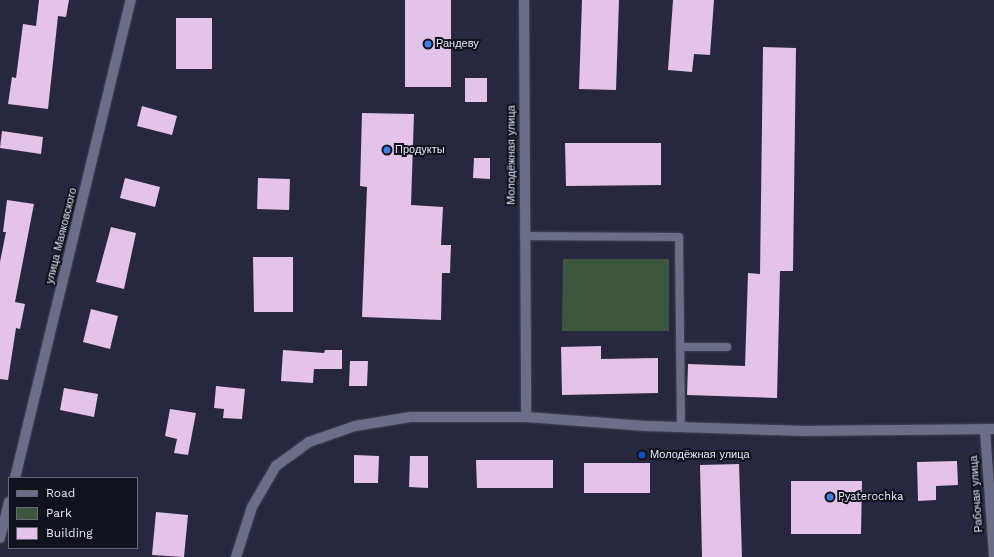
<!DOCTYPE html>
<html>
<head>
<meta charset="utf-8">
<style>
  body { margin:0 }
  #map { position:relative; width:994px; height:557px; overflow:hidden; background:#27283f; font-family:"Work Sans",sans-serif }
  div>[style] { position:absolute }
  .green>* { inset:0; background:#3e5640 }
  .building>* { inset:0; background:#e4c2e9 }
  .roads { filter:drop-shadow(0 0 1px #434457) drop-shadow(0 0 1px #434457) }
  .service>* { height:8px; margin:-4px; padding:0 4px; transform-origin:4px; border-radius:4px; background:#6c6e89 }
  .minor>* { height:10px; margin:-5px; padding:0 5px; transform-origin:5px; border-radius:5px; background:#6c6e89 }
  .tertiary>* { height:10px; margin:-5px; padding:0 5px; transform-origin:5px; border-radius:5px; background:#6c6e89 }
  .dots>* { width:11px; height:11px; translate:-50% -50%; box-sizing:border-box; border:2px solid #11121c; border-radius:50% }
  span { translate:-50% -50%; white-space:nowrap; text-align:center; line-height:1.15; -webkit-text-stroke:4px #11121c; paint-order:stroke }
  .poi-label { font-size:11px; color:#e6e7f7 }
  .left { translate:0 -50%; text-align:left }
  .street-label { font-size:11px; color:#e6e7f7 }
  .legend { position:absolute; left:8px; top:477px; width:130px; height:72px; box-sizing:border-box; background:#11121c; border:1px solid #666774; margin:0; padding:5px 7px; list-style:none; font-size:12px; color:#e6e7f7 }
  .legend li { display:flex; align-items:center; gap:8px; height:20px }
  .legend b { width:20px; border:1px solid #666774 }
</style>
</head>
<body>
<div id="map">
  <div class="green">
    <i style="clip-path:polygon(563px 259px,669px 259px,669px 331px,562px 331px)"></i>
  </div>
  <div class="building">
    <i style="clip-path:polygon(39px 0,69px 0,66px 17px,58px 16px,48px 109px,8px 104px,12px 77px,16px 78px,23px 24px,36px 26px)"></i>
    <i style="clip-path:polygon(405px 0,451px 0,451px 87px,405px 87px)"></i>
    <i style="clip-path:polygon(582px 0,619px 0,616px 90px,579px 89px)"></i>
    <i style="clip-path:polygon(673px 0,714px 0,710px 55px,694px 54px,692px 72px,668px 70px)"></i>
    <i style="clip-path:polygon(176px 18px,212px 18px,212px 69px,176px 69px)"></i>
    <i style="clip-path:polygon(763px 47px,796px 48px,793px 271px,780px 271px,777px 398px,687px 395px,688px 364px,745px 366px,748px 273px,760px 274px)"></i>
    <i style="clip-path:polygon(465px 78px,487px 78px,487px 102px,465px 102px)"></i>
    <i style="clip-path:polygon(142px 106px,177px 116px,172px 135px,137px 126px)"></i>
    <i style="clip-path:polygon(362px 113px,414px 114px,411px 205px,443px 207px,441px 245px,451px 245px,450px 273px,442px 273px,441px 320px,362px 317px,367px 187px,360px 186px)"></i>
    <i style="clip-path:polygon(2px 131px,43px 137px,41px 154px,0 148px)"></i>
    <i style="clip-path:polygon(565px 143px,661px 143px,661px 185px,566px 186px)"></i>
    <i style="clip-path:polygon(474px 158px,490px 158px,490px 179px,473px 178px)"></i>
    <i style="clip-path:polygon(125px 178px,160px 187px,155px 207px,120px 198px)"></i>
    <i style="clip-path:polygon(258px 178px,290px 179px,289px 210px,257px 209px)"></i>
    <i style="clip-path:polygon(7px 200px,34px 204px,15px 302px,25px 304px,20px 329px,16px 328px,8px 380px,0 379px,0 262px,6px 232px,3px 232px)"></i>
    <i style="clip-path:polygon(111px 227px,136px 233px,124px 289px,96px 282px)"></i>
    <i style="clip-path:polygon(253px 257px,293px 257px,293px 312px,254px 312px)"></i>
    <i style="clip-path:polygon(91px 309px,118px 316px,110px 349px,83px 342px)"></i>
    <i style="clip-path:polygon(601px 346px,601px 359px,658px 358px,658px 393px,562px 395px,561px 347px)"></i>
    <i style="clip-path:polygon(283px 350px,324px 353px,325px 350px,342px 350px,342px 369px,314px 369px,313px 383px,281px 381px)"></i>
    <i style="clip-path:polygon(350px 361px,368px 361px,367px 386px,349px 386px)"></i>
    <i style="clip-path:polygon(216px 386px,245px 389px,242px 419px,223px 418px,224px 409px,214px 408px)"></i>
    <i style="clip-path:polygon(64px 388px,98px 394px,94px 417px,60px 410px)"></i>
    <i style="clip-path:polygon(170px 409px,196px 413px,188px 455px,174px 453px,177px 439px,165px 436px)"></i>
    <i style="clip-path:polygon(354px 455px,379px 456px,378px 483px,354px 483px)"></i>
    <i style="clip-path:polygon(410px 456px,428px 456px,428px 488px,409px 487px)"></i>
    <i style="clip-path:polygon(476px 460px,553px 460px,553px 488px,477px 488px)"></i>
    <i style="clip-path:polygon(957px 461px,958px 485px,936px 486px,936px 500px,918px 501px,917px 462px)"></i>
    <i style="clip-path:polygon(584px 463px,650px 463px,650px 493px,584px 493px)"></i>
    <i style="clip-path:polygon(739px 464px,742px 557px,702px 557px,700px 465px)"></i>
    <i style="clip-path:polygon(791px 481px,862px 481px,861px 534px,791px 534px)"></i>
    <i style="clip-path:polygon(156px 512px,188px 515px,184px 557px,152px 555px)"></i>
  </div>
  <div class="roads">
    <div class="service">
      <i style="left:524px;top:236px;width:155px;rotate:0.4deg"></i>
      <i style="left:679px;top:237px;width:190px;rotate:89.4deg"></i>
      <i style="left:680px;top:347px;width:47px"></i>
    </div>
    <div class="minor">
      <i style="left:15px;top:478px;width:492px;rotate:-76.4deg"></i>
      <i style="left:0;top:538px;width:37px;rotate:-76deg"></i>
      <i style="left:236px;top:557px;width:52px;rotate:-72.3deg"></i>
      <i style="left:252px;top:507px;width:48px;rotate:-59.7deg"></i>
      <i style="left:276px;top:466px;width:41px;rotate:-36deg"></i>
      <i style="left:309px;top:442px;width:49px;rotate:-19.2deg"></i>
      <i style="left:355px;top:426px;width:56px;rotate:-9.3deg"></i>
      <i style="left:410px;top:417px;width:116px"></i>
    </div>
    <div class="tertiary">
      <i style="left:524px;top:0;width:417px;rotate:89.7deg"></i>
      <i style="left:526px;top:417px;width:120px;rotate:4.3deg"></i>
      <i style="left:646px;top:426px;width:158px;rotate:1.8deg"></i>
      <i style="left:804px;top:431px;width:190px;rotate:-0.6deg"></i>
      <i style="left:985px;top:430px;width:127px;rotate:85.9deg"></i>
    </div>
  </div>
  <div class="dots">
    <i style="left:428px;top:44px;background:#3f7fe0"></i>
    <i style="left:387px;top:150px;background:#3f7fe0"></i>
    <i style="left:642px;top:455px;background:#1a4fb4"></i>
    <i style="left:830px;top:497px;background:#3f7fe0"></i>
  </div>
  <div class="poi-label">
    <span class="left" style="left:436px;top:44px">Рандеву</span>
    <span class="left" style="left:395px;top:150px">Продукты</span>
    <span class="left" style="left:650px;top:455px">Молодёжная улица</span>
    <span class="left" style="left:838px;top:497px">Pyaterochka</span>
  </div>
  <div class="street-label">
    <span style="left:512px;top:155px;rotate:-90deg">Молодёжная улица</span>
    <span style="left:62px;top:236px;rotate:-76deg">улица Маяковского</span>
    <span style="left:977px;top:494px;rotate:-94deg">Рабочая улица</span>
  </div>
  <ul class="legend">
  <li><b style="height:5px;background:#6c6e89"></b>Road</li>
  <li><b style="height:11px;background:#3e5640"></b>Park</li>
  <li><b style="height:11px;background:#e4c2e9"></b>Building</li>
  </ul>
</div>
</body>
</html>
